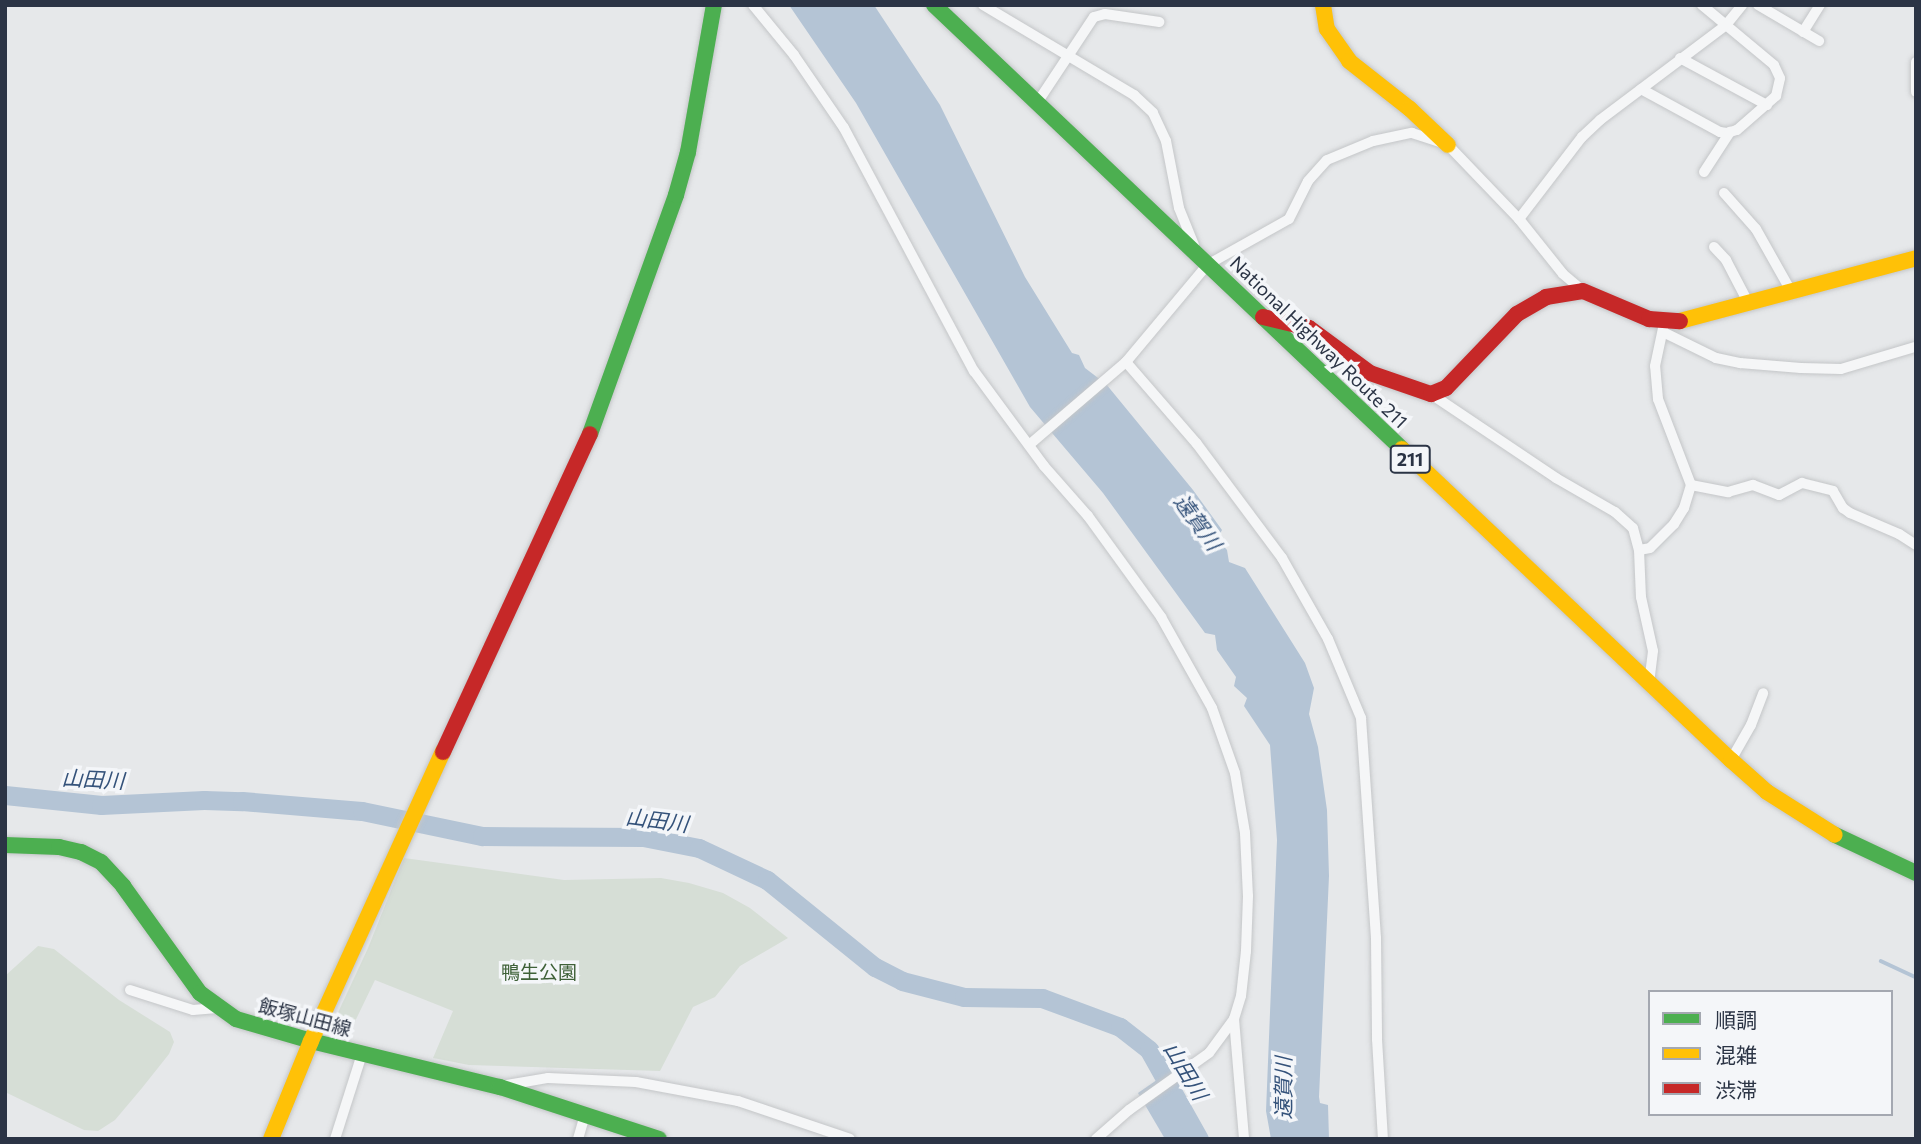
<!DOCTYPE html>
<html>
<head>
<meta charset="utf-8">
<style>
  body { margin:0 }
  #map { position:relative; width:1921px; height:1144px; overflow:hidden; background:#e6e8ea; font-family:Commissioner,"Noto Sans JP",sans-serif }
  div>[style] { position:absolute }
  .green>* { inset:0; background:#d6ded6 }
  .water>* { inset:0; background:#b4c4d5 }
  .stream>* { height:3.5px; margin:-1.75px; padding:0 1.75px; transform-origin:1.75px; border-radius:1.75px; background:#b4c4d5 }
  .river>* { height:19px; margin:-9.5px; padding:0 9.5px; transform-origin:9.5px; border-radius:9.5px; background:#b4c4d5 }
  .roads { filter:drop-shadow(0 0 2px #c4c6c8) drop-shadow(0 0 2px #c4c6c8) }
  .street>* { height:10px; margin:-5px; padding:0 5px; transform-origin:5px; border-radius:5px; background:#f5f6f7 }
  .fast>* { height:16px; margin:-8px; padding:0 8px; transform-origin:8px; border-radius:8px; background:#4caf50 }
  .slow>* { height:16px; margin:-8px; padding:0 8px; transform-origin:8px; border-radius:8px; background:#ffc107 }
  .jam>* { height:16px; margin:-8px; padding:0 8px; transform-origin:8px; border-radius:8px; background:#c62828 }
  span { translate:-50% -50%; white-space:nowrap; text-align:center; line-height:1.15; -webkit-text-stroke:7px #f4f6f9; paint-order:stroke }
  .shield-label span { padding:2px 5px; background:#f4f6f9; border:2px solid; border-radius:5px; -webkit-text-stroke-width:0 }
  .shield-label { font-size:18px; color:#2b3445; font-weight:700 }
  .street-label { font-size:19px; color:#2b3445 }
  .park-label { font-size:19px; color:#3f6138 }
  .water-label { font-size:21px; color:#34527a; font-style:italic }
  .frame { position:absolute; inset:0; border:7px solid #2b3445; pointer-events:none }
  .legend { position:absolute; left:1648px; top:990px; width:245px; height:126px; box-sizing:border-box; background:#f4f6f9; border:2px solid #a4a8b1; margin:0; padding:9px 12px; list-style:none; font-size:21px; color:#2b3445 }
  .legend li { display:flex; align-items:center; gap:14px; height:35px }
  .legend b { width:35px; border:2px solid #a4a8b1 }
</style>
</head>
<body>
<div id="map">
  <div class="green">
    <i style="clip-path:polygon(404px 858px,564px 880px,661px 878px,689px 883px,723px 893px,750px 908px,788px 938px,740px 966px,715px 997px,693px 1007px,660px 1071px,469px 1065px,433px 1058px,453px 1011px,375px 980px,347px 1038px,335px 1019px,368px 948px)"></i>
    <i style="clip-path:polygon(38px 946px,54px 949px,119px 1000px,170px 1032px,174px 1042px,169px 1054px,142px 1088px,115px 1120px,98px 1131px,84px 1130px,5px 1092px,5px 976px)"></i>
  </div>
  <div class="water">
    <i style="clip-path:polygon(789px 5px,874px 5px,940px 105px,1025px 277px,1072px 353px,1079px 355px,1085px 368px,1106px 384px,1193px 490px,1222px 530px,1217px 539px,1227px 550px,1229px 562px,1245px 568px,1305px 663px,1314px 688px,1309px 714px,1318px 747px,1327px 810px,1329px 876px,1319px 1097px,1320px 1103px,1328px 1105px,1329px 1139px,1271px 1139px,1266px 1111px,1277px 840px,1270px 745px,1244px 706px,1247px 698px,1234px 686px,1236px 677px,1217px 650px,1215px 635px,1205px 633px,1103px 493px,1030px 407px,856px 103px)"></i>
    <i style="clip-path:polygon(1167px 1073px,1201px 1139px,1165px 1139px,1138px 1093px)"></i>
  </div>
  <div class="stream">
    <i style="left:1881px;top:961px;width:38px;rotate:25deg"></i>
  </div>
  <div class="river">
    <i style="left:5px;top:795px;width:97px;rotate:5.9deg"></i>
    <i style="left:101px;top:805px;width:103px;rotate:-2.8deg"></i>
    <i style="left:204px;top:800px;width:38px;rotate:2deg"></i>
    <i style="left:242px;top:801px;width:120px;rotate:4.8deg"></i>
    <i style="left:362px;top:811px;width:123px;rotate:11.8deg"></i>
    <i style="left:482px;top:836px;width:161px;rotate:0.4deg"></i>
    <i style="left:643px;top:837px;width:57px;rotate:11.1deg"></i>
    <i style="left:699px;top:848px;width:75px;rotate:25.2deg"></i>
    <i style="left:767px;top:880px;width:139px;rotate:38.9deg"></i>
    <i style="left:875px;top:967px;width:30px;rotate:27deg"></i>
    <i style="left:902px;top:981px;width:64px;rotate:14.5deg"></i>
    <i style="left:964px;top:997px;width:78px;rotate:0.7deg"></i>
    <i style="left:1042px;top:998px;width:83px;rotate:20.4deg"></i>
    <i style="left:1120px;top:1027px;width:37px;rotate:38deg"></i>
    <i style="left:1149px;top:1050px;width:102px;rotate:60.7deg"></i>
  </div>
  <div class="roads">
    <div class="street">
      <i style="left:753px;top:5px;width:65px;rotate:50.6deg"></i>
      <i style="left:794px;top:55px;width:88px;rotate:55.6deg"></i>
      <i style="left:844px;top:128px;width:276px;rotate:61.9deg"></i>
      <i style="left:974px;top:371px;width:118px;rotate:53.6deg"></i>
      <i style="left:1044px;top:466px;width:67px;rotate:48.7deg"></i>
      <i style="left:1088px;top:516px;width:125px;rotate:54.1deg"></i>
      <i style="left:1161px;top:617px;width:104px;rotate:60.7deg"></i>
      <i style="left:1212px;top:708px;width:69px;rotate:70.5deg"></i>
      <i style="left:1235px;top:773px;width:61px;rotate:80.5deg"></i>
      <i style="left:1245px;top:833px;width:63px;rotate:87.3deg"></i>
      <i style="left:1248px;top:896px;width:55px;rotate:92.1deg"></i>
      <i style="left:1246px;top:951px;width:45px;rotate:96.3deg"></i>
      <i style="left:1241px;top:996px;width:24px;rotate:107deg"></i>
      <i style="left:1234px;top:1019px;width:42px;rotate:126.3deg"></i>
      <i style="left:1209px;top:1053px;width:98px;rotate:144.5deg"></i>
      <i style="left:1129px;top:1110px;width:44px;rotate:138.7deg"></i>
      <i style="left:983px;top:5px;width:176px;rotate:30.8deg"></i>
      <i style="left:1134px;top:95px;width:26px;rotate:43deg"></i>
      <i style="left:1153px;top:113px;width:31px;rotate:65deg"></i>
      <i style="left:1166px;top:141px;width:68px;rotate:79deg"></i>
      <i style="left:1179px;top:208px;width:40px;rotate:68deg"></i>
      <i style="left:1758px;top:5px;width:71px;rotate:30.5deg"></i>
      <i style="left:1803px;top:32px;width:32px;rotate:-58deg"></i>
      <i style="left:1680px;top:58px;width:99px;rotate:28.4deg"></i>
      <i style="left:1916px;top:62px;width:30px;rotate:90deg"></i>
      <i style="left:1641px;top:89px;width:90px;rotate:28.6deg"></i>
      <i style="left:1720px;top:132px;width:7px;rotate:8deg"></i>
      <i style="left:1727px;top:133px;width:10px;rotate:-17deg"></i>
      <i style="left:1737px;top:130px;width:52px;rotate:-41.1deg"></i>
      <i style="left:1776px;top:96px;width:18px;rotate:-77deg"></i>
      <i style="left:1780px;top:78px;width:14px;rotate:-115deg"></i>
      <i style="left:1774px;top:65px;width:94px;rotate:-140.2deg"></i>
      <i style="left:1037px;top:103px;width:103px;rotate:-56.5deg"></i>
      <i style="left:1094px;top:17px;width:11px;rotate:-15deg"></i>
      <i style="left:1105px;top:14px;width:55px;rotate:8.4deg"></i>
      <i style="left:1704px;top:172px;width:48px;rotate:-57deg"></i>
      <i style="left:1724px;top:193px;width:48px;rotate:48.4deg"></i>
      <i style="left:1756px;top:229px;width:73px;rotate:60.6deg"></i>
      <i style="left:1519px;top:219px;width:103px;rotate:-52.5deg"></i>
      <i style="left:1582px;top:137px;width:25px;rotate:-43deg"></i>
      <i style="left:1600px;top:120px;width:158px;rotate:-37deg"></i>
      <i style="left:1726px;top:25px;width:26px;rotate:-51deg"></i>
      <i style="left:1714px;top:247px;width:18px;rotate:47deg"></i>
      <i style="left:1726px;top:260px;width:50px;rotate:62.4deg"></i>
      <i style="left:1663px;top:332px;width:59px;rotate:26.1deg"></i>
      <i style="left:1716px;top:358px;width:25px;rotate:12deg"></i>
      <i style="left:1740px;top:363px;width:61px;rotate:4.7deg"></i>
      <i style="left:1801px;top:368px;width:40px;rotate:1.4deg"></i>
      <i style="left:1841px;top:369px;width:77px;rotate:-16.6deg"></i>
      <i style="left:1126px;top:362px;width:108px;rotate:49.1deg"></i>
      <i style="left:1197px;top:444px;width:142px;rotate:53.3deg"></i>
      <i style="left:1282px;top:558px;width:93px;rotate:60.4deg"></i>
      <i style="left:1328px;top:639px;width:86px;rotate:67.3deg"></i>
      <i style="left:1361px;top:718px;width:221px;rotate:86.1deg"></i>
      <i style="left:1376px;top:938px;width:101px;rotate:89.4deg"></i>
      <i style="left:1377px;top:1039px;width:100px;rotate:86.6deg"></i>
      <i style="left:1431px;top:394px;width:151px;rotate:33.9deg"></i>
      <i style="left:1556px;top:478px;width:68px;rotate:30deg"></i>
      <i style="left:1615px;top:512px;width:24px;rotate:42deg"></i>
      <i style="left:1633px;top:528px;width:23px;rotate:75deg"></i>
      <i style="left:1639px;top:550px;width:47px;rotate:87.6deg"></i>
      <i style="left:1641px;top:597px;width:55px;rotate:77.5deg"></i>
      <i style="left:1653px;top:651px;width:32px;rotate:97deg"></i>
      <i style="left:1029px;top:445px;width:128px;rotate:-40.6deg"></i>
      <i style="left:1126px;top:362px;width:126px;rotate:-50.1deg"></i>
      <i style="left:1207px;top:265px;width:94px;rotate:-29.3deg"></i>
      <i style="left:1289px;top:219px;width:42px;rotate:-63.4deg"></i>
      <i style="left:1308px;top:181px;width:28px;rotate:-48deg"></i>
      <i style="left:1327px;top:160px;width:50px;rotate:-22.4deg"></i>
      <i style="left:1373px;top:141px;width:40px;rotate:-12deg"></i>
      <i style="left:1412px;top:133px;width:38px;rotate:18deg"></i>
      <i style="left:1448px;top:145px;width:103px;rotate:46.2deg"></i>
      <i style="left:1519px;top:219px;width:70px;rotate:51.3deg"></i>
      <i style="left:1563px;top:274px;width:26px;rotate:40deg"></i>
      <i style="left:1691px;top:485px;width:38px;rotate:11deg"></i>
      <i style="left:1728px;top:492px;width:26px;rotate:-16deg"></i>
      <i style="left:1753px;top:485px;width:28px;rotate:21deg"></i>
      <i style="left:1779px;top:495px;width:26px;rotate:-28deg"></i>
      <i style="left:1802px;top:483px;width:32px;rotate:14deg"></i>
      <i style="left:1833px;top:491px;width:20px;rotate:60deg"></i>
      <i style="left:1843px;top:508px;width:9px;rotate:36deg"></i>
      <i style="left:1850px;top:513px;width:53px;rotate:23.2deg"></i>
      <i style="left:1899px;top:534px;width:20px;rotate:33deg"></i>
      <i style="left:1639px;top:550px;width:11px;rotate:-10deg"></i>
      <i style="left:1650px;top:548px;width:34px;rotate:-45deg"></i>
      <i style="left:1674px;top:524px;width:19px;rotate:-58deg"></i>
      <i style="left:1684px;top:508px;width:24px;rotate:-73deg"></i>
      <i style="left:1691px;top:485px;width:92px;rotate:-111deg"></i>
      <i style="left:1658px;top:399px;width:33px;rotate:-95deg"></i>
      <i style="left:1655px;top:366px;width:39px;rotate:-78deg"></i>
      <i style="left:1731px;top:760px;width:40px;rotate:-60.3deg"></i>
      <i style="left:1751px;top:725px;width:34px;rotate:-69deg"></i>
      <i style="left:130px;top:990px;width:66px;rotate:17.6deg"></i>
      <i style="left:193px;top:1010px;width:24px;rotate:-5deg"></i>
      <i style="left:1234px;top:1019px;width:120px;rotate:85.2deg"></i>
      <i style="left:501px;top:1086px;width:48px;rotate:-9.7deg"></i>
      <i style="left:548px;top:1078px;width:88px;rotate:2.6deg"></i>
      <i style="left:636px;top:1082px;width:104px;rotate:10.6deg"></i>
      <i style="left:738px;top:1101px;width:118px;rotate:18.7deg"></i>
      <i style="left:335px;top:1139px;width:89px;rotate:-72.4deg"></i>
      <i style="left:578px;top:1139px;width:26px;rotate:-74deg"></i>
    </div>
    <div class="fast">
      <i style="left:934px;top:5px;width:645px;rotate:43.49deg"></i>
      <i style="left:590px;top:434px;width:254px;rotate:-70.2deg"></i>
      <i style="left:676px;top:195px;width:45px;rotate:-74.4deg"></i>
      <i style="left:688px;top:152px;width:149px;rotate:-80deg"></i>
      <i style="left:1835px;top:835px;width:89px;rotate:25.1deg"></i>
      <i style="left:5px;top:845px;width:54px;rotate:2.1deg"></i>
      <i style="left:59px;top:847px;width:23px;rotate:13deg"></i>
      <i style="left:81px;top:852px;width:22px;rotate:27deg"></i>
      <i style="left:101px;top:862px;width:33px;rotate:47deg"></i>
      <i style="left:123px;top:886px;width:132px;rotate:54.3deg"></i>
      <i style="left:200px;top:993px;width:44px;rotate:35.8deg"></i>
      <i style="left:236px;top:1019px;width:78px;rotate:16.3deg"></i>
      <i style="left:311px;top:1041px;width:195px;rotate:13.7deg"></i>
      <i style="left:500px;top:1087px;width:167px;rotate:18.1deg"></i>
    </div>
    <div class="slow">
      <i style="left:1323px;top:5px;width:24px;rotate:81deg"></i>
      <i style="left:1327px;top:29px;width:39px;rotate:55deg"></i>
      <i style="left:1349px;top:61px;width:78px;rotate:38.2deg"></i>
      <i style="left:1410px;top:109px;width:52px;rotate:43.5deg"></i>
      <i style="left:1680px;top:321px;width:244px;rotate:-14.9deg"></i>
      <i style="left:1402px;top:449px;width:453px;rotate:43.4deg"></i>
      <i style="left:1731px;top:760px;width:48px;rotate:41.6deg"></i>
      <i style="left:1767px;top:792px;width:80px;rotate:32.3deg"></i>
      <i style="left:271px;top:1139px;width:106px;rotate:-67.8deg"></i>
      <i style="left:311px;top:1041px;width:318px;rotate:-65.5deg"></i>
    </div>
    <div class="jam">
      <i style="left:1263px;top:317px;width:47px;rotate:13.4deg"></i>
      <i style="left:1309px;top:328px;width:76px;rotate:36.4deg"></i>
      <i style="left:1370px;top:373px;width:65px;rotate:19deg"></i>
      <i style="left:1431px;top:394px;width:16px;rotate:-22deg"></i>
      <i style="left:1446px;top:388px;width:103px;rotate:-46.2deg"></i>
      <i style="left:1517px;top:314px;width:34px;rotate:-30deg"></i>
      <i style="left:1546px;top:297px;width:37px;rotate:-9deg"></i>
      <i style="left:1583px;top:291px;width:72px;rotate:23deg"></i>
      <i style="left:1649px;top:319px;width:31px;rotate:4deg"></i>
      <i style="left:443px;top:752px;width:350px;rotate:-65.2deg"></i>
    </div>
  </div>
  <div class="shield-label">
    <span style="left:1410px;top:459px">211</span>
  </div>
  <div class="street-label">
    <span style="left:1319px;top:342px;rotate:44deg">National Highway Route 211</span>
    <span style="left:305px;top:1017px;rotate:15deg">飯塚山田線</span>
  </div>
  <div class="park-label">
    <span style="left:539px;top:972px">鴨生公園</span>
  </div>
  <div class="water-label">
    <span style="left:1198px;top:522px;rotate:54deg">遠賀川</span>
    <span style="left:93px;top:779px;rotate:3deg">山田川</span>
    <span style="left:657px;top:820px;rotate:7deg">山田川</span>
    <span style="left:1186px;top:1071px;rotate:59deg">山田川</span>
    <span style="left:1283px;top:1088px;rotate:-90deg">遠賀川</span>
  </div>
  <div class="frame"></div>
  <ul class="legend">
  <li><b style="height:9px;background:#4caf50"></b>順調</li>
  <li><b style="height:9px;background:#ffc107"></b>混雑</li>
  <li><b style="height:9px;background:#c62828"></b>渋滞</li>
  </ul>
</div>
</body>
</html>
